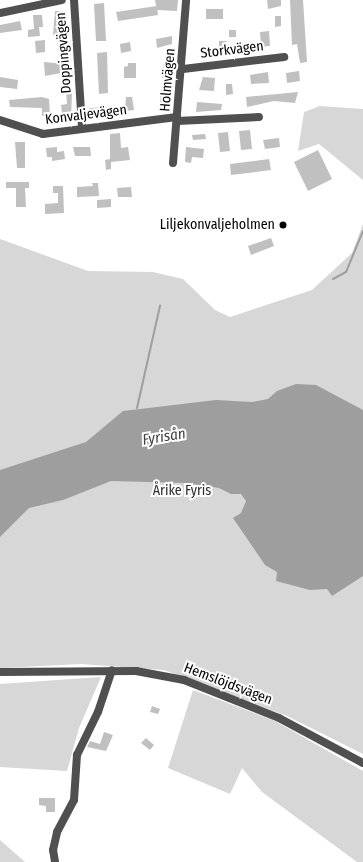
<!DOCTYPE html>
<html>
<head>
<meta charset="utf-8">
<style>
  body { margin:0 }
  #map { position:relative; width:363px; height:862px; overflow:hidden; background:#fff; font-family:"Fira Sans Condensed",sans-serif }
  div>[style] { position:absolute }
  .green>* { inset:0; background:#d7d7d7 }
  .water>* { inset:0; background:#9e9e9e }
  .stream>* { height:2px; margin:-1px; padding:0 1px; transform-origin:1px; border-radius:1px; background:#9e9e9e }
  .building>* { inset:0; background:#c0c0c0 }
  .minor>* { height:8px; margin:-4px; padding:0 4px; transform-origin:4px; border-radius:4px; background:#505050 }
  .dots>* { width:11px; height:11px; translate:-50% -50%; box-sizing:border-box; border:2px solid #fff; border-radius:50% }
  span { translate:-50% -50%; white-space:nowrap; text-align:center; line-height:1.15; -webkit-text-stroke:4px #fff; paint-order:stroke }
  .street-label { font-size:14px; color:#000 }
  .poi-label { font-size:14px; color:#000 }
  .right { translate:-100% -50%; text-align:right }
  .park-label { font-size:14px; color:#2e2e2e }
  .water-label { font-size:15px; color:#3f3f3f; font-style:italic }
</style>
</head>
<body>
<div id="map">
  <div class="green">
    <i style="clip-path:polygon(320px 106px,363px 109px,363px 180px,319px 144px,298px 151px,304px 112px)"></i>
    <i style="clip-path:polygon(363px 224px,363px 754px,287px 716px,164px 670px,81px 664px,0 668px,0 239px,88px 271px,153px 272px,183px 279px,215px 310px,230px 317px,312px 290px,352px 253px)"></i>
    <i style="clip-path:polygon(101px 677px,79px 728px,67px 771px,0 767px,0 684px)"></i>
    <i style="clip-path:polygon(193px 690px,275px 721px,363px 771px,363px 862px,357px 862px,262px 792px,242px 768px,230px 794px,168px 768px)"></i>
    <i style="clip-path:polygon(0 840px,25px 862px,0 862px)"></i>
  </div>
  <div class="water">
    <i style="clip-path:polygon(296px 384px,316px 385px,363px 410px,363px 576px,332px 596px,327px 589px,310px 590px,276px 581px,277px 572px,265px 565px,233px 518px,241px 513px,246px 501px,241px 494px,231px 494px,219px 488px,185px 483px,111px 481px,63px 500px,29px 508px,0 537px,0 470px,86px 442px,123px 411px,216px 400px,252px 402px,268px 399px,277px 391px)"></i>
  </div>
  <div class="stream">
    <i style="left:333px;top:279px;width:15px;rotate:-28deg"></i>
    <i style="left:346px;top:272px;width:44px;rotate:-67.5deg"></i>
    <i style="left:137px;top:408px;width:105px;rotate:-77.3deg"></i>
  </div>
  <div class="building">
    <i style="clip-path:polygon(155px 0,178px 0,177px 11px,157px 10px)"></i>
    <i style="clip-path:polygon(267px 0,281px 0,281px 6px,268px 9px)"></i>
    <i style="clip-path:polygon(290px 0,303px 0,307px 62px,300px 63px,297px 44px,292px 45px)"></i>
    <i style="clip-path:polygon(104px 3px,106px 41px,96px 41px,94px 4px)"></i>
    <i style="clip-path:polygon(157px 6px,158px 15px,118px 21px,116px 12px)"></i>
    <i style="clip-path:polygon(206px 9px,223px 9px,223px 19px,206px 19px)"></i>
    <i style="clip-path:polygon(55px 11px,64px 11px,66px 50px,58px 51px,57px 34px,53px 35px)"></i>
    <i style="clip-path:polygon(33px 15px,42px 15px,43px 27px,39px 27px,40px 36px,28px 37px,28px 30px,34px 29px)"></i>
    <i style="clip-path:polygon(275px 16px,281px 16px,281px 26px,275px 27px)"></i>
    <i style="clip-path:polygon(20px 21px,22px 30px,0 33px,0 25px)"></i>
    <i style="clip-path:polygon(229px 30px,236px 30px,236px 37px,229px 37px)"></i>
    <i style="clip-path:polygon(269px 31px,270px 46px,261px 47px,260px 32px)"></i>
    <i style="clip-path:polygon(172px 36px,172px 44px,157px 48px,156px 39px)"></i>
    <i style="clip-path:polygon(45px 40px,45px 52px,36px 53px,35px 41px)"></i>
    <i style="clip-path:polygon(219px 41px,227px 41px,227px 51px,219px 51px)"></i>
    <i style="clip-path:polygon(130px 42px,131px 51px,121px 53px,120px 44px)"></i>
    <i style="clip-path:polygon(107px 52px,108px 93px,99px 94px,97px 53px)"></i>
    <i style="clip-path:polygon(44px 62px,65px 64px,66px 72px,45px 76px)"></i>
    <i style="clip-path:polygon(164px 62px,173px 63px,172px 79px,162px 78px)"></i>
    <i style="clip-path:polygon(128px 63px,136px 63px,136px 78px,124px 78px,124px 67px,128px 66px)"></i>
    <i style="clip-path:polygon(299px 71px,300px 81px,287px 83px,286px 73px)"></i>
    <i style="clip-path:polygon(268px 72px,269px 83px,251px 84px,250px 75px)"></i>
    <i style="clip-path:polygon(0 77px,18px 80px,17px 89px,0 87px)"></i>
    <i style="clip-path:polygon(203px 77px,215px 78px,214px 91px,199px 90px)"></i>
    <i style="clip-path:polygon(226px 84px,232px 84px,233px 94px,226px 95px)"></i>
    <i style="clip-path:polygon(161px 89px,170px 90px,169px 106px,160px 106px)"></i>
    <i style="clip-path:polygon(66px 91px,72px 91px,71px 120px,63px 121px,61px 105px,67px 104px)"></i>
    <i style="clip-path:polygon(298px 92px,295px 103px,274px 101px,247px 107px,246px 97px)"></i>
    <i style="clip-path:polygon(42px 97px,49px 99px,50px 115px,42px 116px,42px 108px,10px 107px,9px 100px)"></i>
    <i style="clip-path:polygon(126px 97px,132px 97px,134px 110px,125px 111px)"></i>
    <i style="clip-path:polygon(197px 102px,222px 104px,221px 110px,196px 112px)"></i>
    <i style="clip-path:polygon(110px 107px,111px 116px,90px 116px,89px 108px)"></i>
    <i style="clip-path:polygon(250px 130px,252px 149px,241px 150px,239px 131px)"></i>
    <i style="clip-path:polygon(228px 132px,230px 151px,220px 152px,218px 133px)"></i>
    <i style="clip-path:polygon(120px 133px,121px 148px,128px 147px,130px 160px,111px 162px,111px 169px,106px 170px,105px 160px,110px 159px,110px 134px)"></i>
    <i style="clip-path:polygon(205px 134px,206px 139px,193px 140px,192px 135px)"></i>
    <i style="clip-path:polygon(279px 138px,280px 147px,265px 149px,263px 140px)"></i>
    <i style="clip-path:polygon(15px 142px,25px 142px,25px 168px,17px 168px)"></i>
    <i style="clip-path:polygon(57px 147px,57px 152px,64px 151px,65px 159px,52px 161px,52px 157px,47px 157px,46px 148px)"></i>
    <i style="clip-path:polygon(73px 147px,90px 147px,91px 156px,75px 156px)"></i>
    <i style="clip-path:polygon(186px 147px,204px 149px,203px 158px,192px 157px,191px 163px,185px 162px)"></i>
    <i style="clip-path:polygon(318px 150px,332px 179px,308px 191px,294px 162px)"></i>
    <i style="clip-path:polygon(269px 159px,271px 170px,231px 175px,230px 164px)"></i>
    <i style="clip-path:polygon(6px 182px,29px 182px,29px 188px,25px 188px,26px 207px,16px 207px,16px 188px,6px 188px)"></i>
    <i style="clip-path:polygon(92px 183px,98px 183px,99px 196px,77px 197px,77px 187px,93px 186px)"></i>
    <i style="clip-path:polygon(53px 186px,63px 186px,64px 213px,45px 214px,45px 204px,58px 203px,58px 193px,53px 193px)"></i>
    <i style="clip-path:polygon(131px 187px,132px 197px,118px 197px,117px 188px)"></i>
    <i style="clip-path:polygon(111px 199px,111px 207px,97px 208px,97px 200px)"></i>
    <i style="clip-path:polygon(271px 238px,274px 246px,251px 255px,248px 246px)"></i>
    <i style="clip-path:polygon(152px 706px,160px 709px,158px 714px,150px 712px)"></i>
    <i style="clip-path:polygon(104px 732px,113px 735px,106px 751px,87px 747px,90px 741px,100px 744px)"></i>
    <i style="clip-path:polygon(146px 738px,154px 745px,150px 750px,141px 743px)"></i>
    <i style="clip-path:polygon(39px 798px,55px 798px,55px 812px,46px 812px,46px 806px,39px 805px)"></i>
  </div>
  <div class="minor">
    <i style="left:74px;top:0;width:128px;rotate:86.4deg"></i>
    <i style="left:0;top:13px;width:63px;rotate:-11.8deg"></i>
    <i style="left:183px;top:69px;width:102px;rotate:-6.8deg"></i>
    <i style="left:0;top:120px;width:45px;rotate:18deg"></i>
    <i style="left:43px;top:134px;width:135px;rotate:-7.2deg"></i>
    <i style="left:177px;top:121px;width:82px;rotate:-2.8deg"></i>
    <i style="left:173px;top:163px;width:164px;rotate:-85.4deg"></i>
    <i style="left:0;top:672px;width:136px;rotate:-0.4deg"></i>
    <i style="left:136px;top:671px;width:49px;rotate:10.6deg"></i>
    <i style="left:184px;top:680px;width:102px;rotate:21.8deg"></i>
    <i style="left:279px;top:718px;width:95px;rotate:28.2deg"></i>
    <i style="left:55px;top:862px;width:12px;rotate:-99deg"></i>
    <i style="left:53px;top:850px;width:18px;rotate:-77deg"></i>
    <i style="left:57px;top:832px;width:36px;rotate:-62deg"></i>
    <i style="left:74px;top:800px;width:45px;rotate:-86.2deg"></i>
    <i style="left:77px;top:755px;width:48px;rotate:-64deg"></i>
    <i style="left:98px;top:712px;width:44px;rotate:-71.6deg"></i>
  </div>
  <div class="dots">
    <i style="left:283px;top:225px;background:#000"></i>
  </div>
  <div class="street-label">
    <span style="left:232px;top:50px;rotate:-7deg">Storkvägen</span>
    <span style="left:64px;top:53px;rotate:-94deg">Doppingvägen</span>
    <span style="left:168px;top:80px;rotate:-85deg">Holmvägen</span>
    <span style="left:86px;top:115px;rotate:-7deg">Konvaljevägen</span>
    <span style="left:228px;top:684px;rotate:21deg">Hemslöjdsvägen</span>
  </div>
  <div class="poi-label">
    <span class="right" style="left:275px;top:225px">Liljekonvaljeholmen</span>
  </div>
  <div class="park-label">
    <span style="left:182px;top:491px">Årike Fyris</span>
  </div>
  <div class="water-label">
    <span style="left:164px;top:437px;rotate:-9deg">Fyrisån</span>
  </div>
</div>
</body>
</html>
